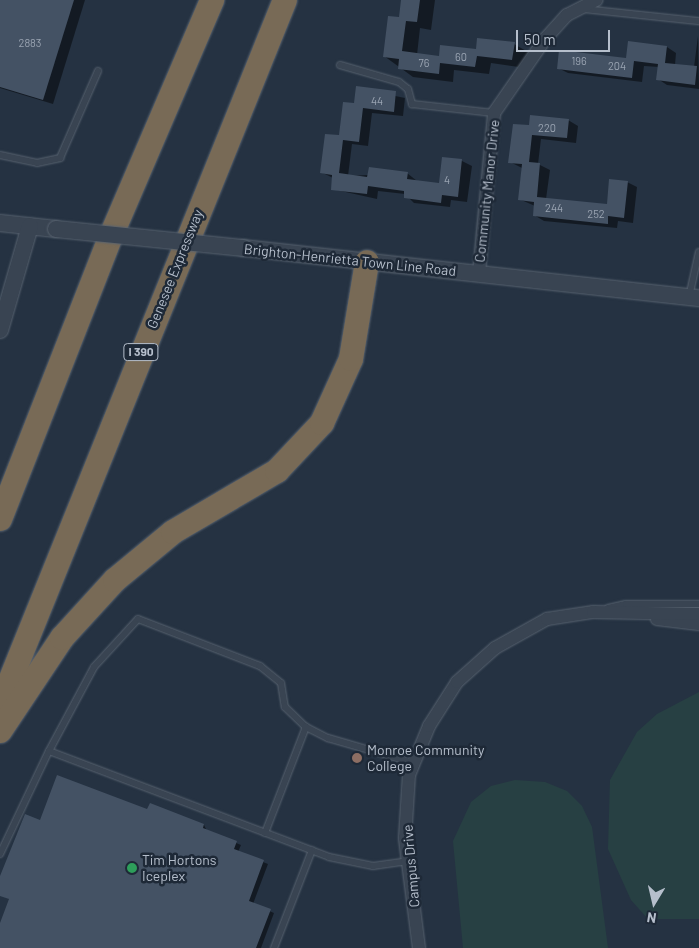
<!DOCTYPE html>
<html>
<head>
<meta charset="utf-8">
<style>
  body { margin:0 }
  #map { position:relative; width:699px; height:948px; overflow:hidden; background:#253242; font-family:Barlow,sans-serif }
  div>[style] { position:absolute }
  .green>* { inset:0; background:#274043 }
  .shadow>* { inset:0; background:#0007 }
  .building>* { inset:0; background:#445264 }
  .roads { filter:drop-shadow(0 0 1px #57626f) drop-shadow(0 0 1px #57626f) }
  .service>* { height:6px; margin:-3px; padding:0 3px; transform-origin:3px; border-radius:3px; background:#394452 }
  .minor>* { height:12px; margin:-6px; padding:0 6px; transform-origin:6px; border-radius:6px; background:#394452 }
  .tertiary>* { height:16px; margin:-8px; padding:0 8px; transform-origin:8px; border-radius:8px; background:#394452 }
  .motorway>* { height:24px; margin:-12px; padding:0 12px; transform-origin:12px; border-radius:12px; background:#786a56 }
  .bridges { filter:drop-shadow(0 0 1px #57626f) drop-shadow(0 0 1px #57626f) }
  .tertiary-bridge>* { height:16px; margin:-8px; padding:0 8px; transform-origin:8px; border-radius:8px; background:#394452 }
  .dots>* { width:14px; height:14px; translate:-50% -50%; box-sizing:border-box; border:2px solid #1e2937; border-radius:50% }
  span { translate:-50% -50%; white-space:nowrap; text-align:center; line-height:1.15; -webkit-text-stroke:5px #1e2937; paint-order:stroke }
  .number-label { font-size:11px; color:#9aa4b2 }
  .number-label span { -webkit-text-stroke-width:0 }
  .shield-label span { padding:1px 4px; background:#1e2937; border:1px solid; border-radius:4px; -webkit-text-stroke-width:0 }
  .shield-label { font-size:12px; color:#b6bfcc; font-weight:700 }
  .street-label { font-size:14px; color:#b6bfcc }
  .poi-label { font-size:14px; color:#b6bfcc }
  .left { translate:0 -50%; text-align:left }
  .north { position:absolute; left:629px; top:878px; width:50px; height:50px; -webkit-text-stroke:4px #1e2937; paint-order:stroke; rotate:189deg; font-size:14px; font-weight:700; line-height:20px; text-align:center; color:#b6bfcc }
  .north::after { content:''; display:block; margin:auto; width:18px; height:22px; background:#b6bfcc; clip-path:polygon(50% 0,100% 100%,50% 72%,0 100%) }
  .scale { position:absolute; left:516px; top:30px; width:94px; height:22px; box-sizing:border-box; border:2px solid #b6bfcc; border-top:0; padding-left:6px; font-size:15px; line-height:18px; white-space:nowrap; color:#b6bfcc; -webkit-text-stroke:4px #1e2937; paint-order:stroke }
</style>
</head>
<body>
<div id="map">
  <div class="green">
    <i style="clip-path:polygon(699px 692px,699px 919px,648px 919px,631px 900px,608px 849px,610px 780px,637px 732px,657px 714px)"></i>
    <i style="clip-path:polygon(515px 780px,545px 782px,567px 791px,582px 806px,592px 827px,608px 948px,463px 948px,453px 841px,471px 802px,491px 786px)"></i>
  </div>
  <div class="shadow">
    <i style="clip-path:polygon(0 0,85px 0,53px 104px,0 88px)"></i>
    <i style="clip-path:polygon(403px 0,435px 0,431px 30px,420px 28px,417px 55px,440px 57px,514px 44px,528px 52px,526px 68px,491px 63px,489px 74px,454px 70px,453px 82px,413px 77px,384px 56px,400px 19px)"></i>
    <i style="clip-path:polygon(698px 36px,699px 89px,667px 85px,658px 79px,659px 67px,644px 66px,642px 82px,568px 73px,558px 68px,627px 59px,667px 47px,676px 53px,675px 65px,694px 67px)"></i>
    <i style="clip-path:polygon(357px 88px,405px 98px,403px 116px,372px 113px,368px 146px,352px 144px,348px 176px,407px 173px,417px 181px,440px 184px,443px 158px,462px 161px,472px 166px,467px 202px,451px 200px,450px 207px,414px 203px,405px 194px,378px 191px,377px 199px,332px 189px,333px 178px,321px 172px,355px 104px)"></i>
    <i style="clip-path:polygon(568px 120px,578px 126px,576px 143px,541px 139px,538px 164px,550px 170px,546px 199px,608px 206px,627px 182px,637px 187px,633px 223px,618px 221px,617px 228px,544px 221px,534px 215px,535px 206px,519px 199px,522px 168px,510px 162px,530px 127px)"></i>
    <i style="clip-path:polygon(148px 811px,204px 825px,207px 831px,241px 845px,238px 852px,268px 864px,253px 904px,274px 913px,261px 948px,0 948px,0 927px,10px 899px,0 895px,0 879px,41px 821px)"></i>
  </div>
  <div class="building">
    <i style="clip-path:polygon(0 0,74px 0,43px 100px,0 87px)"></i>
    <i style="clip-path:polygon(401px 0,420px 0,417px 22px,406px 21px,402px 51px,439px 56px,440px 45px,476px 49px,477px 38px,515px 42px,512px 60px,477px 56px,475px 67px,440px 63px,439px 74px,398px 69px,399px 59px,383px 57px,388px 16px,399px 17px)"></i>
    <i style="clip-path:polygon(628px 41px,667px 46px,665px 63px,697px 66px,695px 85px,656px 80px,658px 64px,634px 61px,632px 78px,557px 69px,559px 50px,626px 58px)"></i>
    <i style="clip-path:polygon(356px 86px,396px 91px,394px 112px,363px 108px,359px 142px,343px 140px,339px 173px,367px 177px,369px 167px,408px 172px,407px 179px,439px 183px,442px 157px,462px 159px,458px 197px,442px 195px,441px 203px,404px 198px,404px 191px,368px 186px,367px 194px,331px 190px,332px 175px,320px 173px,325px 134px,339px 135px,343px 102px,354px 103px)"></i>
    <i style="clip-path:polygon(530px 115px,569px 119px,567px 138px,532px 135px,529px 162px,540px 163px,537px 197px,607px 204px,609px 179px,628px 181px,624px 218px,608px 216px,608px 224px,533px 216px,534px 202px,518px 200px,522px 164px,508px 163px,513px 124px,529px 125px)"></i>
    <i style="clip-path:polygon(57px 775px,147px 809px,150px 803px,204px 824px,203px 828px,237px 841px,234px 849px,264px 860px,249px 901px,271px 909px,256px 948px,0 948px,0 923px,9px 899px,0 896px,0 876px,25px 814px,40px 820px)"></i>
  </div>
  <div class="roads">
    <div class="service">
      <i style="left:584px;top:9px;width:116px;rotate:6deg"></i>
      <i style="left:340px;top:65px;width:61px;rotate:16.1deg"></i>
      <i style="left:399px;top:82px;width:11px;rotate:38deg"></i>
      <i style="left:408px;top:89px;width:16px;rotate:75deg"></i>
      <i style="left:412px;top:104px;width:82px;rotate:6.3deg"></i>
      <i style="left:0;top:155px;width:38px;rotate:12deg"></i>
      <i style="left:37px;top:163px;width:24px;rotate:-12deg"></i>
      <i style="left:60px;top:158px;width:95px;rotate:-66.4deg"></i>
      <i style="left:689px;top:297px;width:46px;rotate:-77.5deg"></i>
      <i style="left:608px;top:608px;width:18px;rotate:-13deg"></i>
      <i style="left:626px;top:604px;width:73px"></i>
      <i style="left:49px;top:751px;width:95px;rotate:-61.8deg"></i>
      <i style="left:94px;top:667px;width:65px;rotate:-47.5deg"></i>
      <i style="left:138px;top:619px;width:131px;rotate:21.1deg"></i>
      <i style="left:260px;top:666px;width:27px;rotate:39deg"></i>
      <i style="left:281px;top:683px;width:24px;rotate:81deg"></i>
      <i style="left:285px;top:707px;width:29px;rotate:44deg"></i>
      <i style="left:306px;top:727px;width:25px;rotate:27deg"></i>
      <i style="left:328px;top:738px;width:90px;rotate:16.2deg"></i>
      <i style="left:265px;top:833px;width:114px;rotate:-68.9deg"></i>
      <i style="left:0;top:854px;width:114px;rotate:-64.6deg"></i>
      <i style="left:49px;top:751px;width:299px;rotate:20.7deg"></i>
      <i style="left:329px;top:857px;width:45px;rotate:11.6deg"></i>
      <i style="left:373px;top:866px;width:35px;rotate:-8deg"></i>
      <i style="left:274px;top:948px;width:105px;rotate:-68.8deg"></i>
    </div>
    <div class="minor">
      <i style="left:479px;top:273px;width:161px;rotate:-84.6deg"></i>
      <i style="left:494px;top:113px;width:91px;rotate:-55.3deg"></i>
      <i style="left:546px;top:38px;width:31px;rotate:-48deg"></i>
      <i style="left:567px;top:15px;width:33px;rotate:-27deg"></i>
      <i style="left:657px;top:619px;width:42px;rotate:6.8deg"></i>
      <i style="left:419px;top:948px;width:111px;rotate:-97.3deg"></i>
      <i style="left:405px;top:838px;width:63px;rotate:-86.4deg"></i>
      <i style="left:409px;top:775px;width:53px;rotate:-67.8deg"></i>
      <i style="left:429px;top:726px;width:52px;rotate:-57.5deg"></i>
      <i style="left:457px;top:682px;width:51px;rotate:-41.8deg"></i>
      <i style="left:495px;top:648px;width:60px;rotate:-29.1deg"></i>
      <i style="left:547px;top:619px;width:47px;rotate:-8.7deg"></i>
      <i style="left:593px;top:612px;width:106px;rotate:1.1deg"></i>
    </div>
    <div class="tertiary">
      <i style="left:0;top:223px;width:56px;rotate:6.1deg"></i>
      <i style="left:244px;top:248px;width:458px;rotate:6.3deg"></i>
      <i style="left:0;top:330px;width:108px;rotate:-73.9deg"></i>
    </div>
    <div class="motorway">
      <i style="left:0;top:519px;width:304px;rotate:-68.6deg"></i>
      <i style="left:111px;top:236px;width:257px;rotate:-66.8deg"></i>
      <i style="left:0;top:706px;width:761px;rotate:-68.02deg"></i>
      <i style="left:0;top:731px;width:112px;rotate:-56.3deg"></i>
      <i style="left:62px;top:638px;width:79px;rotate:-47.6deg"></i>
      <i style="left:115px;top:580px;width:75px;rotate:-39.6deg"></i>
      <i style="left:173px;top:532px;width:121px;rotate:-30.4deg"></i>
      <i style="left:277px;top:471px;width:66px;rotate:-46.8deg"></i>
      <i style="left:322px;top:423px;width:70px;rotate:-65.6deg"></i>
      <i style="left:351px;top:359px;width:98px;rotate:-80.6deg"></i>
    </div>
  </div>
  <div class="bridges">
    <div class="tertiary-bridge">
      <i style="left:56px;top:229px;width:189px;rotate:5.8deg"></i>
    </div>
  </div>
  <div class="dots">
    <i style="left:357px;top:758px;background:#8d6e63"></i>
    <i style="left:132px;top:868px;background:#2e9e5b"></i>
  </div>
  <div class="number-label">
    <span style="left:30px;top:43px">2883</span>
    <span style="left:461px;top:57px">60</span>
    <span style="left:579px;top:61px">196</span>
    <span style="left:424px;top:63px">76</span>
    <span style="left:617px;top:66px">204</span>
    <span style="left:377px;top:101px">44</span>
    <span style="left:547px;top:128px">220</span>
    <span style="left:447px;top:180px">4</span>
    <span style="left:554px;top:208px">244</span>
    <span style="left:596px;top:214px">252</span>
  </div>
  <div class="shield-label">
    <span style="left:141px;top:352px">I 390</span>
  </div>
  <div class="street-label">
    <span style="left:487px;top:191px;rotate:-84deg">Community Manor Drive</span>
    <span style="left:350px;top:260px;rotate:6deg">Brighton-Henrietta Town Line Road</span>
    <span style="left:175px;top:269px;rotate:-68deg">Genesee Expressway</span>
    <span style="left:411px;top:866px;rotate:-95deg">Campus Drive</span>
  </div>
  <div class="poi-label">
    <span class="left" style="left:367px;top:758px">Monroe Community<br>College</span>
    <span class="left" style="left:142px;top:868px">Tim Hortons<br>Iceplex</span>
  </div>
  <div class="north">N</div>
  <div class="scale">50 m</div>
</div>
</body>
</html>
